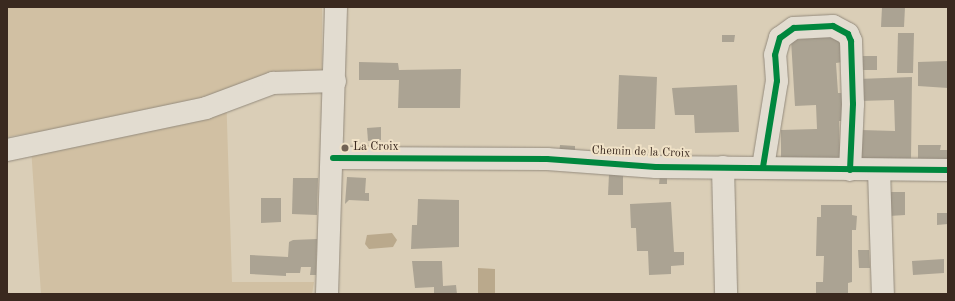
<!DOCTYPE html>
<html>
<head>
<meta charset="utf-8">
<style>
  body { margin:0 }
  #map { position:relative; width:955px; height:301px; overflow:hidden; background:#daceb7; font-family:"Old Standard TT",serif }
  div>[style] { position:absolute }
  .green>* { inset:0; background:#d1c0a3 }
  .water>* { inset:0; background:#baa98c }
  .building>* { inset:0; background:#aba393 }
  .roads { filter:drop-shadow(0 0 1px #948b7d) drop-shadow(0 0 1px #948b7d) }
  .minor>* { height:22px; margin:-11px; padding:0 11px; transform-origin:11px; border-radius:11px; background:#e2dcd0 }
  .cycleway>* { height:6px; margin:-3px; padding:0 3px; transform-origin:3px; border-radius:3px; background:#00873e }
  .dots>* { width:11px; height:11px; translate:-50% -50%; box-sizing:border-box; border:2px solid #f0e2c7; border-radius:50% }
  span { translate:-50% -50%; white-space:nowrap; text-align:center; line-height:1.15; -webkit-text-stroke:4px #f0e2c7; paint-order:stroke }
  .poi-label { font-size:12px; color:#3a291f }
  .left { translate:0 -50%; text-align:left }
  .street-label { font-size:12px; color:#3a291f }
  .frame { position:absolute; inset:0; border:8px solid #3a291f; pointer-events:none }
</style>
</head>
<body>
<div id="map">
  <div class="green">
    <i style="clip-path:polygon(7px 7px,322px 7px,322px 72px,226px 90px,232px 282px,314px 282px,312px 294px,41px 294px,30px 133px,7px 137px)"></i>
  </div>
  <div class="water">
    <i style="clip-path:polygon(392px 233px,397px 240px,393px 247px,369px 249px,365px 244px,367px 235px)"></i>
    <i style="clip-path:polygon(478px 268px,495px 269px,495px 294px,478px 294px)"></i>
  </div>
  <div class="building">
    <i style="clip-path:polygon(882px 7px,905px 7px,904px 27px,881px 27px)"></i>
    <i style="clip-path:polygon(898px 33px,914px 33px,913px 73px,897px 73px)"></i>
    <i style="clip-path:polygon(722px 35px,735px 35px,734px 42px,722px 42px)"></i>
    <i style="clip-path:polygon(841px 36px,843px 62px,836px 63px,838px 93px,846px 93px,846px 121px,839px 121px,840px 159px,781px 159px,781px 130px,817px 129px,816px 105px,795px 106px,791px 40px)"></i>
    <i style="clip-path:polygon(862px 56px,877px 56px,877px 70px,862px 70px)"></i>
    <i style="clip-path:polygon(948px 61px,948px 88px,918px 86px,918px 62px)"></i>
    <i style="clip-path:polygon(359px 62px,398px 63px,399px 70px,461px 69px,460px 108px,398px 108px,399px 80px,359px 80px)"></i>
    <i style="clip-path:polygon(619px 75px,657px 77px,655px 129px,617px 129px)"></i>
    <i style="clip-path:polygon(912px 77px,911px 161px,855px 160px,861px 130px,895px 131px,894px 100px,859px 101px,858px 79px)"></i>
    <i style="clip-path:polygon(737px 85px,739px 132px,695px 133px,694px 115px,675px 115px,672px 88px)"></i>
    <i style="clip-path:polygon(381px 127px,381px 140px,368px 141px,367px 128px)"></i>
    <i style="clip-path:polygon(560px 145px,575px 146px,575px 154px,559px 154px)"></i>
    <i style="clip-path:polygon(918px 145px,941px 145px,940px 150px,948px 150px,948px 161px,918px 161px)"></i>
    <i style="clip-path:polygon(609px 174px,623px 174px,623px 195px,608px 195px)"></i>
    <i style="clip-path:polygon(660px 175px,667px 175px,667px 184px,659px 184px)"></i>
    <i style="clip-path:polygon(347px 177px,366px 178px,365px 193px,369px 193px,369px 201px,349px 200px,345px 204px)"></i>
    <i style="clip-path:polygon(293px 178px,318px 178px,317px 215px,292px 214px)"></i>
    <i style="clip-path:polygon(888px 192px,905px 192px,905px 215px,889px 216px)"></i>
    <i style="clip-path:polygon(261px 198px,281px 198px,281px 222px,261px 223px)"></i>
    <i style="clip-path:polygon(418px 199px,459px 200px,459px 247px,411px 249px,412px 225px,417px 225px)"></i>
    <i style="clip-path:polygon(671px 202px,674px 252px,684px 252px,684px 265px,671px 266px,671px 274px,649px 275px,648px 251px,637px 251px,636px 228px,631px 228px,630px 204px)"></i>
    <i style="clip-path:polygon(821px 205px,852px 205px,852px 215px,857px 216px,856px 230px,852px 230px,852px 282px,848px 283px,848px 294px,816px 294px,816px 282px,823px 282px,824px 256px,816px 256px,817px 217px,821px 217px)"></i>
    <i style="clip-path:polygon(937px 213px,948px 213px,948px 224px,937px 225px)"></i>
    <i style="clip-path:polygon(317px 239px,316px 275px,310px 275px,311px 267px,301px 267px,300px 273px,286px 273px,286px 276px,250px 274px,250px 255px,288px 257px,289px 242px,293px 240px)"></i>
    <i style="clip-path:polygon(858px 250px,869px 250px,870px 268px,859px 268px)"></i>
    <i style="clip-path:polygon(944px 259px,944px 273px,913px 275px,912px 261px)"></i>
    <i style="clip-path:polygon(412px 261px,442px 261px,443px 286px,456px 285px,457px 294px,434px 294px,434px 287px,415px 288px)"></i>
  </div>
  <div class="roads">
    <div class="minor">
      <i style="left:7px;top:150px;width:203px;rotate:-11.9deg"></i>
      <i style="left:206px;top:108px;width:72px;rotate:-20.5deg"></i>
      <i style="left:273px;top:83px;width:62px;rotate:-1.8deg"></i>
      <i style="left:333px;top:158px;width:214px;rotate:0.3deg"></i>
      <i style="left:547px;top:159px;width:109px;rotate:4.2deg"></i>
      <i style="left:656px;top:167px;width:292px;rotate:0.6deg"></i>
      <i style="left:723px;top:167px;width:127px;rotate:88.6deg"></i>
      <i style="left:763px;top:167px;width:87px;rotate:-80.8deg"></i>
      <i style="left:777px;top:81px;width:26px;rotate:-94deg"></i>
      <i style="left:775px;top:55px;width:18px;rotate:-74deg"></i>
      <i style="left:780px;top:38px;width:17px;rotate:-36deg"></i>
      <i style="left:794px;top:28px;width:39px;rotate:-3deg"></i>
      <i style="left:833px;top:26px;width:17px;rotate:28deg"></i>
      <i style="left:848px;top:34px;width:8px;rotate:67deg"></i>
      <i style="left:851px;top:41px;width:63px;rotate:88.2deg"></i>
      <i style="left:853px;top:104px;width:66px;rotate:92.6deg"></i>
      <i style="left:879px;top:170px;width:124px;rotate:88.2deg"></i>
      <i style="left:327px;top:294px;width:287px;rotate:-88.2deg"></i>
    </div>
  </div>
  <div class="cycleway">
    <i style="left:333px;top:158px;width:214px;rotate:0.3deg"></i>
    <i style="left:547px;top:159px;width:109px;rotate:4.2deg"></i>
    <i style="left:656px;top:167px;width:292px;rotate:0.6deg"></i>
    <i style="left:763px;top:167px;width:87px;rotate:-80.8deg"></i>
    <i style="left:777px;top:81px;width:26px;rotate:-94deg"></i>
    <i style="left:775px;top:55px;width:18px;rotate:-74deg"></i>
    <i style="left:780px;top:38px;width:17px;rotate:-36deg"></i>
    <i style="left:794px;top:28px;width:39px;rotate:-3deg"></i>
    <i style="left:833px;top:26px;width:17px;rotate:28deg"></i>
    <i style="left:848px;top:34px;width:8px;rotate:67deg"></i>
    <i style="left:851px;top:41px;width:63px;rotate:88.2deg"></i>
    <i style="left:853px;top:104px;width:66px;rotate:92.6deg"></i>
  </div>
  <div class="dots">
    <i style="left:345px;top:148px;background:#726354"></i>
  </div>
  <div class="poi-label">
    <span class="left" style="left:353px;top:148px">La Croix</span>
  </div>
  <div class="street-label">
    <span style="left:641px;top:153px;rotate:2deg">Chemin de la Croix</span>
  </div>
  <div class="frame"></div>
</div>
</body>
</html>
